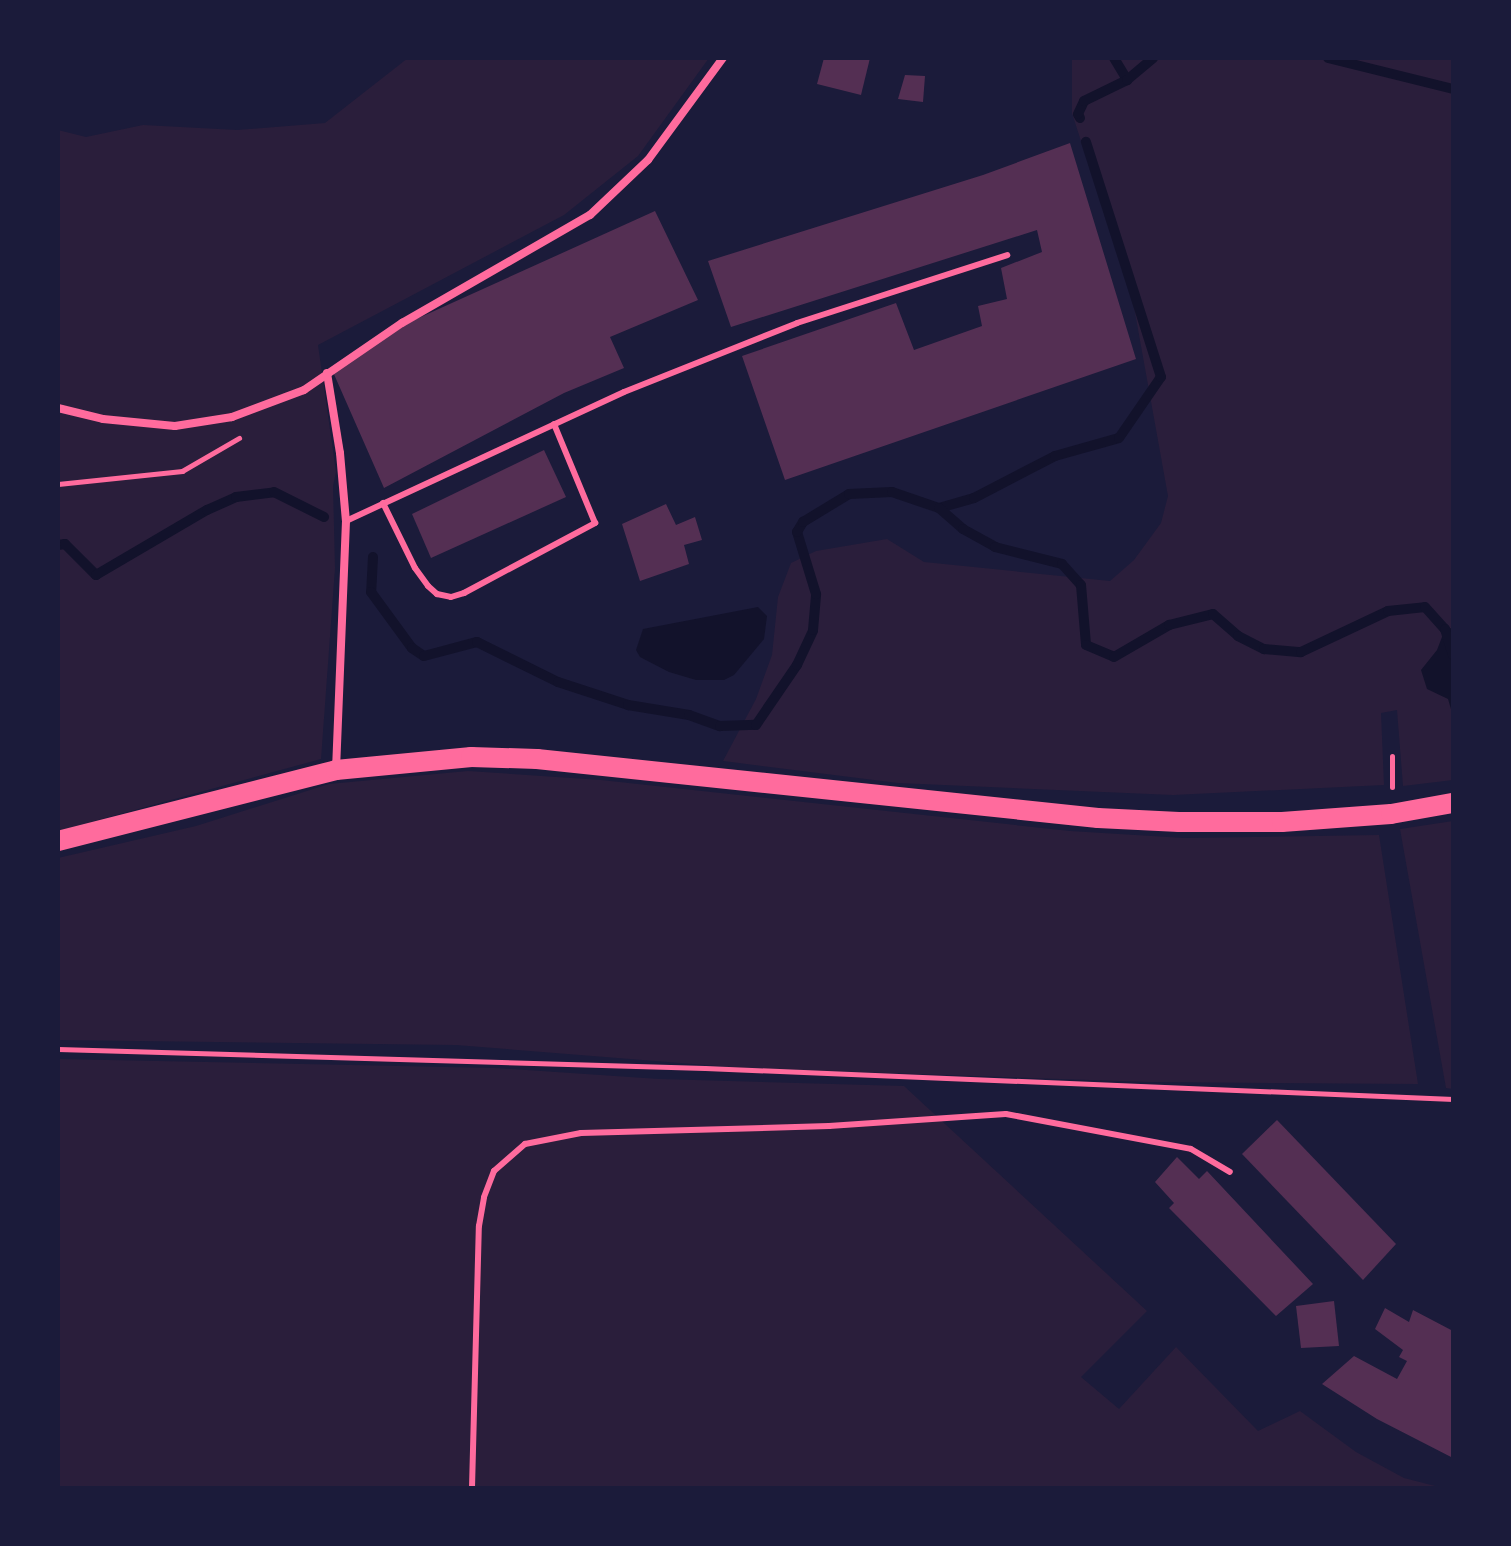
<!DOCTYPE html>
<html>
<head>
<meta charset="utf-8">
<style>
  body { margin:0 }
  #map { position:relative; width:1511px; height:1546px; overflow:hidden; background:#1b1b3a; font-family:Figtree,sans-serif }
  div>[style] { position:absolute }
  .green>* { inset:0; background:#2a1e3b }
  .water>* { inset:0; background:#12122b }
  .stream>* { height:10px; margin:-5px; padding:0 5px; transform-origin:5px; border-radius:5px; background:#12122b }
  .building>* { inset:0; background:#542f53 }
  .path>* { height:5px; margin:-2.5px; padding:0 2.5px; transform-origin:2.5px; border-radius:2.5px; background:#ff6b9d }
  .service>* { height:6px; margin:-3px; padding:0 3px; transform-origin:3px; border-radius:3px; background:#ff6b9d }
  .minor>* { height:8px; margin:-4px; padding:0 4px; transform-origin:4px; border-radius:4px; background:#ff6b9d }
  .primary>* { height:20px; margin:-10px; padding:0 10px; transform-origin:10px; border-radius:10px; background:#ff6b9d }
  span { translate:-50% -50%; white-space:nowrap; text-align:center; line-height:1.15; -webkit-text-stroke:7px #1b1b3a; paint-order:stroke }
  .frame { position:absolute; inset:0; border:60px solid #1b1b3a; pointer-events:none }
</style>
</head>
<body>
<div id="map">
  <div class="green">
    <i style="clip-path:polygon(408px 58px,709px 58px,638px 156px,564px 215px,318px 345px,336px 472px,333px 486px,335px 568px,321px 759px,58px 831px,58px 130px,86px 137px,143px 125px,237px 130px,325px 123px)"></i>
    <i style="clip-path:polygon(1072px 58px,1453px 58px,1453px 780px,1403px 786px,1397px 710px,1381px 713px,1384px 785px,1173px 795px,898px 783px,723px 761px,756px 699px,772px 655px,778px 597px,791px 563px,816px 551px,887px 539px,924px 562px,1110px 581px,1134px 560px,1161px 523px,1168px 496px,1134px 307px,1072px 113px)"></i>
    <i style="clip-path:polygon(468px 771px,601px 780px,1070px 831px,1184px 838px,1379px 835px,1418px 1084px,1149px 1082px,743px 1068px,456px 1045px,58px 1040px,58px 858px,196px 826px,329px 784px)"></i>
    <i style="clip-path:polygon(1453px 821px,1453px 1089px,1446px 1088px,1400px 829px)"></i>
    <i style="clip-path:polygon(58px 1059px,495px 1068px,659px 1079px,904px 1086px,1147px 1311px,1081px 1377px,1119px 1409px,1176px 1347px,1258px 1431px,1300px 1411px,1356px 1452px,1404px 1478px,1443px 1488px,58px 1488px)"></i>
  </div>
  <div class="water">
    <i style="clip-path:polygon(758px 607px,767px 616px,764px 639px,734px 675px,724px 680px,696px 680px,669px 672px,640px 657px,636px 650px,643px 629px)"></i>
    <i style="clip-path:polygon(1452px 628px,1453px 629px,1453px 716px,1448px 699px,1427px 689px,1421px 670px,1437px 650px,1445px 629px)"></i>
  </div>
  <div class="stream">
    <i style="left:1114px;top:58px;width:26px;rotate:59deg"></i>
    <i style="left:1328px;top:58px;width:129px;rotate:13.9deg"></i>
    <i style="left:1080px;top:118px;width:4px;rotate:-117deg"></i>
    <i style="left:1078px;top:114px;width:14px;rotate:-65deg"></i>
    <i style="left:1084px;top:101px;width:48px;rotate:-26deg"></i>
    <i style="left:1127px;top:80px;width:34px;rotate:-40deg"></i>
    <i style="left:939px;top:508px;width:36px;rotate:-16deg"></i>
    <i style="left:974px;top:498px;width:91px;rotate:-27.4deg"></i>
    <i style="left:1055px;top:456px;width:66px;rotate:-15.7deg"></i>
    <i style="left:1119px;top:438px;width:74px;rotate:-55.5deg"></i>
    <i style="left:1161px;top:377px;width:247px;rotate:-107.7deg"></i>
    <i style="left:58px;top:545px;width:7px;rotate:-8deg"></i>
    <i style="left:65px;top:544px;width:44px;rotate:45deg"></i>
    <i style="left:96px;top:575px;width:129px;rotate:-30.4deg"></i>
    <i style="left:207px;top:510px;width:32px;rotate:-24deg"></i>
    <i style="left:236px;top:497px;width:38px;rotate:-7deg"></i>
    <i style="left:274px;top:492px;width:56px;rotate:26.6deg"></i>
    <i style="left:373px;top:557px;width:35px;rotate:93deg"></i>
    <i style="left:371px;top:592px;width:69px;rotate:53.8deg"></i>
    <i style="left:412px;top:648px;width:14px;rotate:34deg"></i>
    <i style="left:424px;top:656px;width:55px;rotate:-14.8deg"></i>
    <i style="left:477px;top:642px;width:90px;rotate:26.3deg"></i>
    <i style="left:558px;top:682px;width:74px;rotate:18.2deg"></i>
    <i style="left:628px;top:705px;width:62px;rotate:9.3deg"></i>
    <i style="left:689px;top:715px;width:33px;rotate:20deg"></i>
    <i style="left:720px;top:726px;width:36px;rotate:-2deg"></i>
    <i style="left:756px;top:725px;width:73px;rotate:-55.7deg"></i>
    <i style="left:797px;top:665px;width:38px;rotate:-65deg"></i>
    <i style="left:813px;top:630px;width:36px;rotate:-85deg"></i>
    <i style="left:816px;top:594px;width:65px;rotate:-107deg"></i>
    <i style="left:797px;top:532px;width:12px;rotate:-59deg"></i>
    <i style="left:803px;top:522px;width:54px;rotate:-31.3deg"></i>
    <i style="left:849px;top:494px;width:43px;rotate:-2.7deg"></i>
    <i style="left:892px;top:492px;width:50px;rotate:18.8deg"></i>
    <i style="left:939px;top:508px;width:32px;rotate:41deg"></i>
    <i style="left:963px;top:529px;width:37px;rotate:29deg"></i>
    <i style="left:995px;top:547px;width:69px;rotate:14.2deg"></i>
    <i style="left:1062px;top:564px;width:28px;rotate:48deg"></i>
    <i style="left:1081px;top:585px;width:60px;rotate:85.2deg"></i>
    <i style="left:1086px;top:645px;width:30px;rotate:23deg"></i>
    <i style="left:1114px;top:657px;width:64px;rotate:-30.2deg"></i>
    <i style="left:1169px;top:625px;width:45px;rotate:-14deg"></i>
    <i style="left:1213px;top:614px;width:33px;rotate:41deg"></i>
    <i style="left:1238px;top:636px;width:29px;rotate:27deg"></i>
    <i style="left:1264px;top:649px;width:37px;rotate:5deg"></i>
    <i style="left:1301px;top:652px;width:96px;rotate:-25.2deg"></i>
    <i style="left:1388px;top:611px;width:37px;rotate:-6deg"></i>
    <i style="left:1425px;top:607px;width:30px;rotate:48deg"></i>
    <i style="left:1445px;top:629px;width:27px;rotate:73deg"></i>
  </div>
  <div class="building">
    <i style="clip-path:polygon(824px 58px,870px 58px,861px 95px,817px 84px)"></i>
    <i style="clip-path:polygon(905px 75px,925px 76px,923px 102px,898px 99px)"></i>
    <i style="clip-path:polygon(1070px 143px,1136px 359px,785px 480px,742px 356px,896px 303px,914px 350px,982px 326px,978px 306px,1007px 299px,1001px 268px,1042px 252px,1037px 230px,731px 327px,708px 261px,983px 175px)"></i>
    <i style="clip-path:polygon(655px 211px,698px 300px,610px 337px,624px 368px,564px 393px,384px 488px,333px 372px,412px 321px)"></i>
    <i style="clip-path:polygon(544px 450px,566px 497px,431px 558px,412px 514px)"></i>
    <i style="clip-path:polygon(666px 504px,676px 525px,695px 517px,702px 540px,684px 545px,689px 564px,640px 581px,622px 524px)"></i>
    <i style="clip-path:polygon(1277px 1120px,1396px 1244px,1363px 1280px,1242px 1154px)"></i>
    <i style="clip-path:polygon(1177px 1157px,1199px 1179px,1207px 1171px,1313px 1284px,1276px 1316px,1169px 1208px,1174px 1203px,1155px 1182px)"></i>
    <i style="clip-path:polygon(1334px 1301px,1339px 1346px,1301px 1348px,1296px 1306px)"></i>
    <i style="clip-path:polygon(1385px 1308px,1409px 1322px,1413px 1310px,1453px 1331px,1453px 1458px,1377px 1419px,1322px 1384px,1354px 1356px,1397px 1379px,1407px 1361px,1399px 1357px,1403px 1350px,1375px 1329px)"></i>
  </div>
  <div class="path">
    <i style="left:58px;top:484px;width:125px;rotate:-6deg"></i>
    <i style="left:182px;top:471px;width:66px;rotate:-30.1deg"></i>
    <i style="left:1392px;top:787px;width:31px;rotate:-90deg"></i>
    <i style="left:58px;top:1049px;width:647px;rotate:1.68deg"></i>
    <i style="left:705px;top:1068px;width:749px;rotate:2.37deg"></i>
  </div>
  <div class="service">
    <i style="left:383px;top:503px;width:72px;rotate:63.8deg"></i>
    <i style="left:415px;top:568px;width:22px;rotate:54deg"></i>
    <i style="left:428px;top:586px;width:12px;rotate:42deg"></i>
    <i style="left:437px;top:594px;width:14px;rotate:12deg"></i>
    <i style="left:451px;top:597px;width:14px;rotate:-17deg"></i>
    <i style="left:464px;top:593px;width:149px;rotate:-28.1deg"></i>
    <i style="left:595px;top:523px;width:107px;rotate:-112.5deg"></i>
    <i style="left:346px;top:521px;width:306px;rotate:-24.9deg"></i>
    <i style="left:624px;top:392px;width:186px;rotate:-21.7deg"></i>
    <i style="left:797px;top:323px;width:221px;rotate:-17.9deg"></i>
    <i style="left:472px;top:1488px;width:262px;rotate:-88.5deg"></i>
    <i style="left:479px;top:1226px;width:29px;rotate:-80deg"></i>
    <i style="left:484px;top:1197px;width:28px;rotate:-69deg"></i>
    <i style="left:494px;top:1171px;width:41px;rotate:-41.1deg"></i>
    <i style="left:525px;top:1144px;width:57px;rotate:-11.1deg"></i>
    <i style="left:581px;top:1133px;width:248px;rotate:-1.6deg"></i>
    <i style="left:829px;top:1126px;width:177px;rotate:-3.9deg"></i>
    <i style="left:1006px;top:1114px;width:188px;rotate:10.7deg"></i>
    <i style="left:1191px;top:1149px;width:45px;rotate:30.5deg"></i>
  </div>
  <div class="minor">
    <i style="left:327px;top:373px;width:81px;rotate:80.8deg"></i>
    <i style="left:340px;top:453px;width:68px;rotate:85deg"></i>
    <i style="left:346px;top:521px;width:246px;rotate:92.3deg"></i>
    <i style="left:58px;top:408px;width:46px;rotate:13.7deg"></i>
    <i style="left:103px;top:419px;width:72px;rotate:5.6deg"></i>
    <i style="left:175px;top:426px;width:58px;rotate:-9deg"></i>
    <i style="left:232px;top:417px;width:77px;rotate:-20.6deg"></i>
    <i style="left:304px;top:390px;width:119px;rotate:-34.4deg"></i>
    <i style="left:402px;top:323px;width:217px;rotate:-29.9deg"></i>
    <i style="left:590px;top:215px;width:80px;rotate:-43.5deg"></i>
    <i style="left:648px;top:160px;width:127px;rotate:-53.7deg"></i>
  </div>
  <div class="primary">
    <i style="left:58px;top:841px;width:287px;rotate:-14.3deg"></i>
    <i style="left:336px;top:770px;width:136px;rotate:-5.5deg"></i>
    <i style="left:471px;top:757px;width:66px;rotate:1.7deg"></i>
    <i style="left:537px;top:759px;width:564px;rotate:6deg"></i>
    <i style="left:1098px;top:818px;width:81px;rotate:2.8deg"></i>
    <i style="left:1179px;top:822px;width:103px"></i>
    <i style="left:1282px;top:822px;width:109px;rotate:-4.2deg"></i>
    <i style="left:1391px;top:814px;width:63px;rotate:-10.1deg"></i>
  </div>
  <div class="frame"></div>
</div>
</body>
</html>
